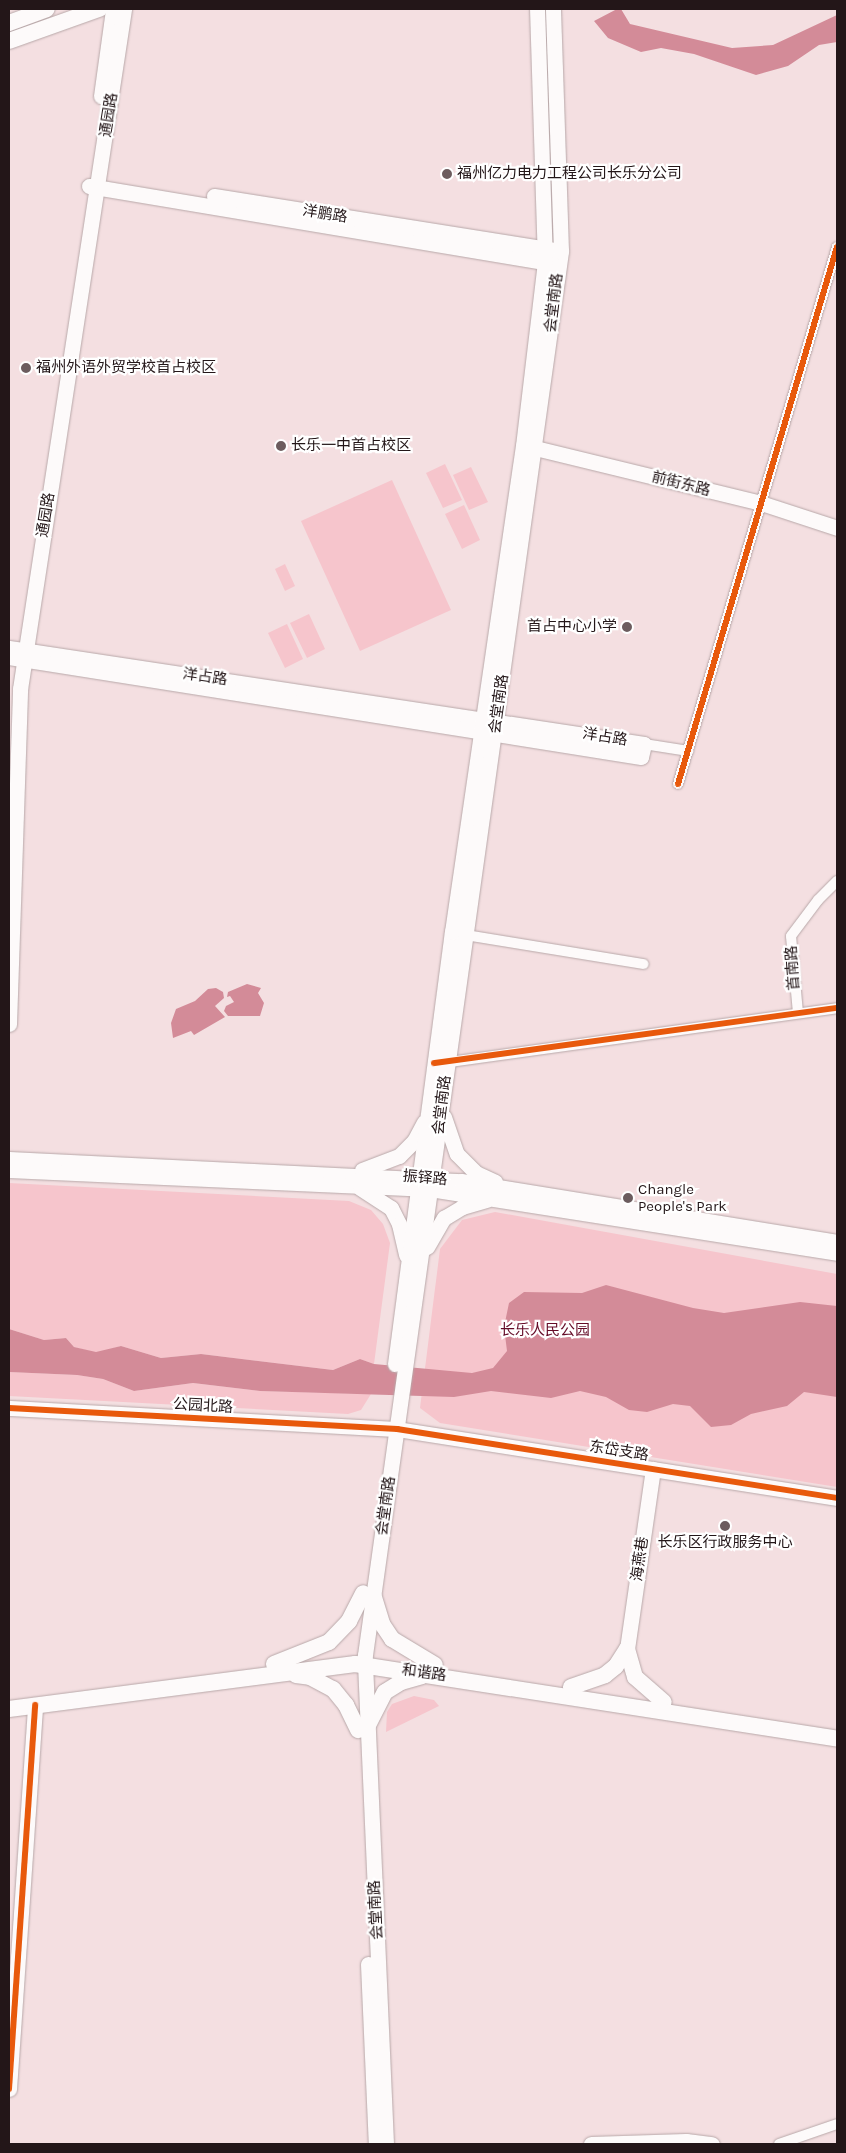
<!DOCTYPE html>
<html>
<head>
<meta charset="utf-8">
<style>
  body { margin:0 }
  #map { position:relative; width:846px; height:2153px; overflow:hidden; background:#f4dfe1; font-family:Karla,"Noto Sans SC",sans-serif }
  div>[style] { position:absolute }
  .green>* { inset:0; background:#f6c5cc }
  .water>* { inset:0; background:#d38b98 }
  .roads { filter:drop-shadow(0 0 1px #b8a8a9) drop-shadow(0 0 1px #b8a8a9) }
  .street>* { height:10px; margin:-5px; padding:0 5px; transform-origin:5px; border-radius:5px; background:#fdfafa }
  .secondary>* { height:15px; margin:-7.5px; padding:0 7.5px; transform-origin:7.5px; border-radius:7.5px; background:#fdfafa }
  .primary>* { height:16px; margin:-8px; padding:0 8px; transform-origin:8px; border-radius:8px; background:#fdfafa }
  .cycleway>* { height:6px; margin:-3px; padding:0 3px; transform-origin:3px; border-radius:3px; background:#e8590c }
  .dots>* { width:14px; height:14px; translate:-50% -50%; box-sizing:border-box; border:2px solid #fff; border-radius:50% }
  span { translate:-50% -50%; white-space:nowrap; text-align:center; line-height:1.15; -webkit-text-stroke:4.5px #fff; paint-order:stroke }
  .street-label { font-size:15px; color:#231618 }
  .poi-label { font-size:15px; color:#231618 }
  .left { translate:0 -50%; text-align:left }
  .right { translate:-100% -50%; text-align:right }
  .park-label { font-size:15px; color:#640b27 }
  .frame { position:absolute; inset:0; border:10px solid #231618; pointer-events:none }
</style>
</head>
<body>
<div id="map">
  <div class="green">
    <i style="clip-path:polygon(445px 464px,462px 500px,443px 508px,426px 473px)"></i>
    <i style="clip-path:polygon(471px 467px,488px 502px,469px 510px,453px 475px)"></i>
    <i style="clip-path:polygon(392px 480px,451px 610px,360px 651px,301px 521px)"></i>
    <i style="clip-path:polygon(464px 505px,480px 540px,462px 549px,445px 514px)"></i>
    <i style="clip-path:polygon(285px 564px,295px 586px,285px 591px,275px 569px)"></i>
    <i style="clip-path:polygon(309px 614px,325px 649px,307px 658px,290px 623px)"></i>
    <i style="clip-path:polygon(287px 624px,303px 659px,285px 668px,268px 633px)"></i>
    <i style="clip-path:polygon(9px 1183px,349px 1201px,371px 1210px,383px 1224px,390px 1243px,374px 1364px,360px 1359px,333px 1370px,201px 1354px,161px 1358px,121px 1346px,96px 1353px,74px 1347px,66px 1338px,44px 1340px,9px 1329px)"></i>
    <i style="clip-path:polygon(495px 1212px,837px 1274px,837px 1487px,440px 1423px,420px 1408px,440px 1249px,462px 1220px)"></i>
    <i style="clip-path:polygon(9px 1372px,77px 1375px,103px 1379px,134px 1391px,193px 1383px,260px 1391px,371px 1394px,361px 1410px,348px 1414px,9px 1396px)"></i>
    <i style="clip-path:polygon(414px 1696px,434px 1700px,439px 1706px,386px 1732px,387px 1712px,392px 1704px)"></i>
  </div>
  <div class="water">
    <i style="clip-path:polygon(617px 9px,621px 9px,630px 24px,732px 48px,773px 45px,837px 15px,837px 42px,819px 45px,788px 66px,756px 75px,694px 54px,661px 48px,641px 52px,608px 38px,594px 21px)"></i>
    <i style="clip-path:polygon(247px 984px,261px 988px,258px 993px,264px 1003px,260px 1016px,228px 1016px,224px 1011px,226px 1006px,234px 1002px,230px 996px,227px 997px,228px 992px)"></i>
    <i style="clip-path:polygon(216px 988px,223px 992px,224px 998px,215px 1006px,225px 1017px,194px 1035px,191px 1031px,173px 1038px,171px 1023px,176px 1009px,195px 1001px,208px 989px)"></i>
    <i style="clip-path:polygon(606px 1285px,693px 1308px,724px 1313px,800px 1302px,837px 1306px,837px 1397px,804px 1392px,787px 1406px,751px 1414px,731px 1425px,711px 1427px,690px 1406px,673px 1404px,647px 1412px,629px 1410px,606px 1397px,580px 1391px,551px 1398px,491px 1391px,454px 1397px,260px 1391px,193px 1383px,134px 1391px,103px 1379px,77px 1375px,9px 1372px,9px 1329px,44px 1340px,66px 1338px,74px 1347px,96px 1352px,121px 1346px,161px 1358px,201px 1354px,333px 1370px,360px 1359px,374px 1364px,472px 1373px,493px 1368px,507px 1351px,504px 1327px,509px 1303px,524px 1292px,582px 1293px)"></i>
  </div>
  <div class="roads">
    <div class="street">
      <i style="left:644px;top:744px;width:45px;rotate:9deg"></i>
      <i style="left:678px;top:784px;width:560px;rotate:-73.51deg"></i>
      <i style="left:460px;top:934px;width:186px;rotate:9.3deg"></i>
      <i style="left:798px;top:1013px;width:77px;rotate:-95.2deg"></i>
      <i style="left:791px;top:936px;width:45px;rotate:-53.1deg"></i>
      <i style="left:818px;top:900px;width:27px;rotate:-45deg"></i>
      <i style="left:442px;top:1063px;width:399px;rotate:-7.9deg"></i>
      <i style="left:779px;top:2144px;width:61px;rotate:-19deg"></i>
    </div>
    <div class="secondary">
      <i style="left:101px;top:96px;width:88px;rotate:-82.1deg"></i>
      <i style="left:89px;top:186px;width:472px;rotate:9.5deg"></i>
      <i style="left:214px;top:196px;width:344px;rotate:9deg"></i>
      <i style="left:527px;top:446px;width:241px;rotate:13.7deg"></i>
      <i style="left:761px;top:503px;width:80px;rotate:18.2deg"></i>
      <i style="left:9px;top:648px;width:642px;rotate:8.6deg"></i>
      <i style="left:644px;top:744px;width:13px;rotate:103deg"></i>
      <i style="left:641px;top:757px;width:640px;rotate:-171.01deg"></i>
      <i style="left:9px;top:1024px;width:335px;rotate:-88.1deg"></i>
      <i style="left:20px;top:689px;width:688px;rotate:-81.3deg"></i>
      <i style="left:444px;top:1117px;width:39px;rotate:71deg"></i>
      <i style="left:457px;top:1154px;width:27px;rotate:45deg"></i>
      <i style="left:476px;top:1173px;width:21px;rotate:25deg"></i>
      <i style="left:9px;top:1159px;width:453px;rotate:2.8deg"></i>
      <i style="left:461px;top:1181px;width:381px;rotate:9.2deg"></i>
      <i style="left:9px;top:1170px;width:421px;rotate:2.6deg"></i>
      <i style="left:430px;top:1189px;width:412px;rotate:8.9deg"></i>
      <i style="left:362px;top:1170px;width:40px;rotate:-21deg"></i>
      <i style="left:399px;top:1156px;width:21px;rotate:-45deg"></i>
      <i style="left:414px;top:1141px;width:21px;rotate:-62deg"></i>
      <i style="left:360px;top:1188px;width:37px;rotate:33deg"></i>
      <i style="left:391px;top:1208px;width:18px;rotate:63deg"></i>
      <i style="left:399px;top:1224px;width:32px;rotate:77deg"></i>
      <i style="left:427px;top:1247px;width:34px;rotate:-60deg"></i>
      <i style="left:444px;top:1218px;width:21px;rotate:-31deg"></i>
      <i style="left:462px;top:1207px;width:25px;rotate:-16deg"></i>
      <i style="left:395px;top:1364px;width:436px;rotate:-82.5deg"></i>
      <i style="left:452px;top:932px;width:491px;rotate:-81.7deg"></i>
      <i style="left:523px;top:446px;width:185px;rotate:-83.2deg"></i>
      <i style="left:545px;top:262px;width:253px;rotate:-91.8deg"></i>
      <i style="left:9px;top:1408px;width:389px;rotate:3.1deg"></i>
      <i style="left:397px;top:1429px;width:445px;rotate:8.9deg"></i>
      <i style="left:627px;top:1649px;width:182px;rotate:-81.8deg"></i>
      <i style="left:368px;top:1964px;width:180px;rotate:87.5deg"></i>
      <i style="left:9px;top:2089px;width:385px;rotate:-86.1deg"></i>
      <i style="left:386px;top:2144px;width:489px;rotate:-92.5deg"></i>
      <i style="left:365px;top:1655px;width:1418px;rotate:-82.05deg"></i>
      <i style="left:561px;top:251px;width:242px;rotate:-91.9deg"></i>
      <i style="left:591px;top:2144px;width:95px;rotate:-1.8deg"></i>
      <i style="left:686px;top:2141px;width:26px;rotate:7deg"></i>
    </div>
    <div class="primary">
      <i style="left:9px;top:23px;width:40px;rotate:-20.2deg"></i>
      <i style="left:9px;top:41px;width:96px;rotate:-19.6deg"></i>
      <i style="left:373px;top:1594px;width:31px;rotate:73deg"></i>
      <i style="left:382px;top:1624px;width:18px;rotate:56deg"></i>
      <i style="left:392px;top:1639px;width:50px;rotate:31.2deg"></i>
      <i style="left:627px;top:1649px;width:29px;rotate:74deg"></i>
      <i style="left:635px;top:1677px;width:38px;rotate:41deg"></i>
      <i style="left:274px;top:1664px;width:59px;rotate:-21.8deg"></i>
      <i style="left:329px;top:1642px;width:29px;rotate:-46deg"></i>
      <i style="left:349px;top:1621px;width:31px;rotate:-63deg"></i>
      <i style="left:296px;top:1675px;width:14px;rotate:8deg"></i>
      <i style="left:310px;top:1677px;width:26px;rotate:28deg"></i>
      <i style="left:333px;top:1689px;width:21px;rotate:51deg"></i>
      <i style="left:346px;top:1705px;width:28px;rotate:64deg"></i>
      <i style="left:571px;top:1687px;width:36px;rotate:-19deg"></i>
      <i style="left:605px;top:1675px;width:14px;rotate:-39deg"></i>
      <i style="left:616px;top:1666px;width:20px;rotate:-57deg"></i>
      <i style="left:9px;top:1709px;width:349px;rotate:-7.4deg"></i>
      <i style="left:355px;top:1664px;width:488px;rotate:8.8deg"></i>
      <i style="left:367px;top:1727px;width:39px;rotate:-63deg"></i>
      <i style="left:385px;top:1692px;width:19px;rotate:-32deg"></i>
      <i style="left:401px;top:1682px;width:22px;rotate:-16deg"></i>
    </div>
  </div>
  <div class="cycleway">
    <i style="left:678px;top:784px;width:560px;rotate:-73.51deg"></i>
    <i style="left:434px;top:1063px;width:407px;rotate:-7.8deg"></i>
    <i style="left:9px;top:1408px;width:389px;rotate:3.1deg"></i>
    <i style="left:397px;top:1429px;width:445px;rotate:8.9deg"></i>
    <i style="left:9px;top:2089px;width:385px;rotate:-86.1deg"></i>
  </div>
  <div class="dots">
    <i style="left:447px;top:174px;background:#6c5c5e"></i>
    <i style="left:26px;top:368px;background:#6c5c5e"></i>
    <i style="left:281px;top:446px;background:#6c5c5e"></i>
    <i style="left:627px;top:627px;background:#6c5c5e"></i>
    <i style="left:628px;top:1198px;background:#6c5c5e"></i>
    <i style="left:725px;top:1526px;background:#6c5c5e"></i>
  </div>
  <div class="street-label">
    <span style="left:109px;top:115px;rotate:-81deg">通园路</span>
    <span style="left:325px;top:214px;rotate:9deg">洋鹏路</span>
    <span style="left:554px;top:303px;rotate:-83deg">会堂南路</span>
    <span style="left:681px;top:484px;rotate:14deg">前街东路</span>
    <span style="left:46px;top:515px;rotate:-81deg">通园路</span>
    <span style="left:205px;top:677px;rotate:8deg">洋占路</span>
    <span style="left:499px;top:704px;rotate:-82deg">会堂南路</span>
    <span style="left:605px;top:737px;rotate:9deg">洋占路</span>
    <span style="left:793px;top:968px;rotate:-94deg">首南路</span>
    <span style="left:442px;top:1105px;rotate:-83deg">会堂南路</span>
    <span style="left:425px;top:1178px;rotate:5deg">振铎路</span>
    <span style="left:203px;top:1406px;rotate:3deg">公园北路</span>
    <span style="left:619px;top:1451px;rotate:9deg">东岱支路</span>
    <span style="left:386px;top:1506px;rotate:-82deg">会堂南路</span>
    <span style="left:640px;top:1559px;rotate:-82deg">海燕巷</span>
    <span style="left:424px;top:1673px;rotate:8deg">和谐路</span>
    <span style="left:376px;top:1910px;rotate:-93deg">会堂南路</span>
  </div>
  <div class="poi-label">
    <span class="left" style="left:457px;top:174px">福州亿力电力工程公司长乐分公司</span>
    <span class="left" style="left:36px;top:368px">福州外语外贸学校首占校区</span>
    <span class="left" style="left:291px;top:446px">长乐一中首占校区</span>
    <span class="right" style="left:617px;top:627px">首占中心小学</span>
    <span class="left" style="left:638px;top:1198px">Changle<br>People's Park</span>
    <span style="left:725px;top:1543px">长乐区行政服务中心</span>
  </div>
  <div class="park-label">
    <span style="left:545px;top:1331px">长乐人民公园</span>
  </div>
  <div class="frame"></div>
</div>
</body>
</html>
